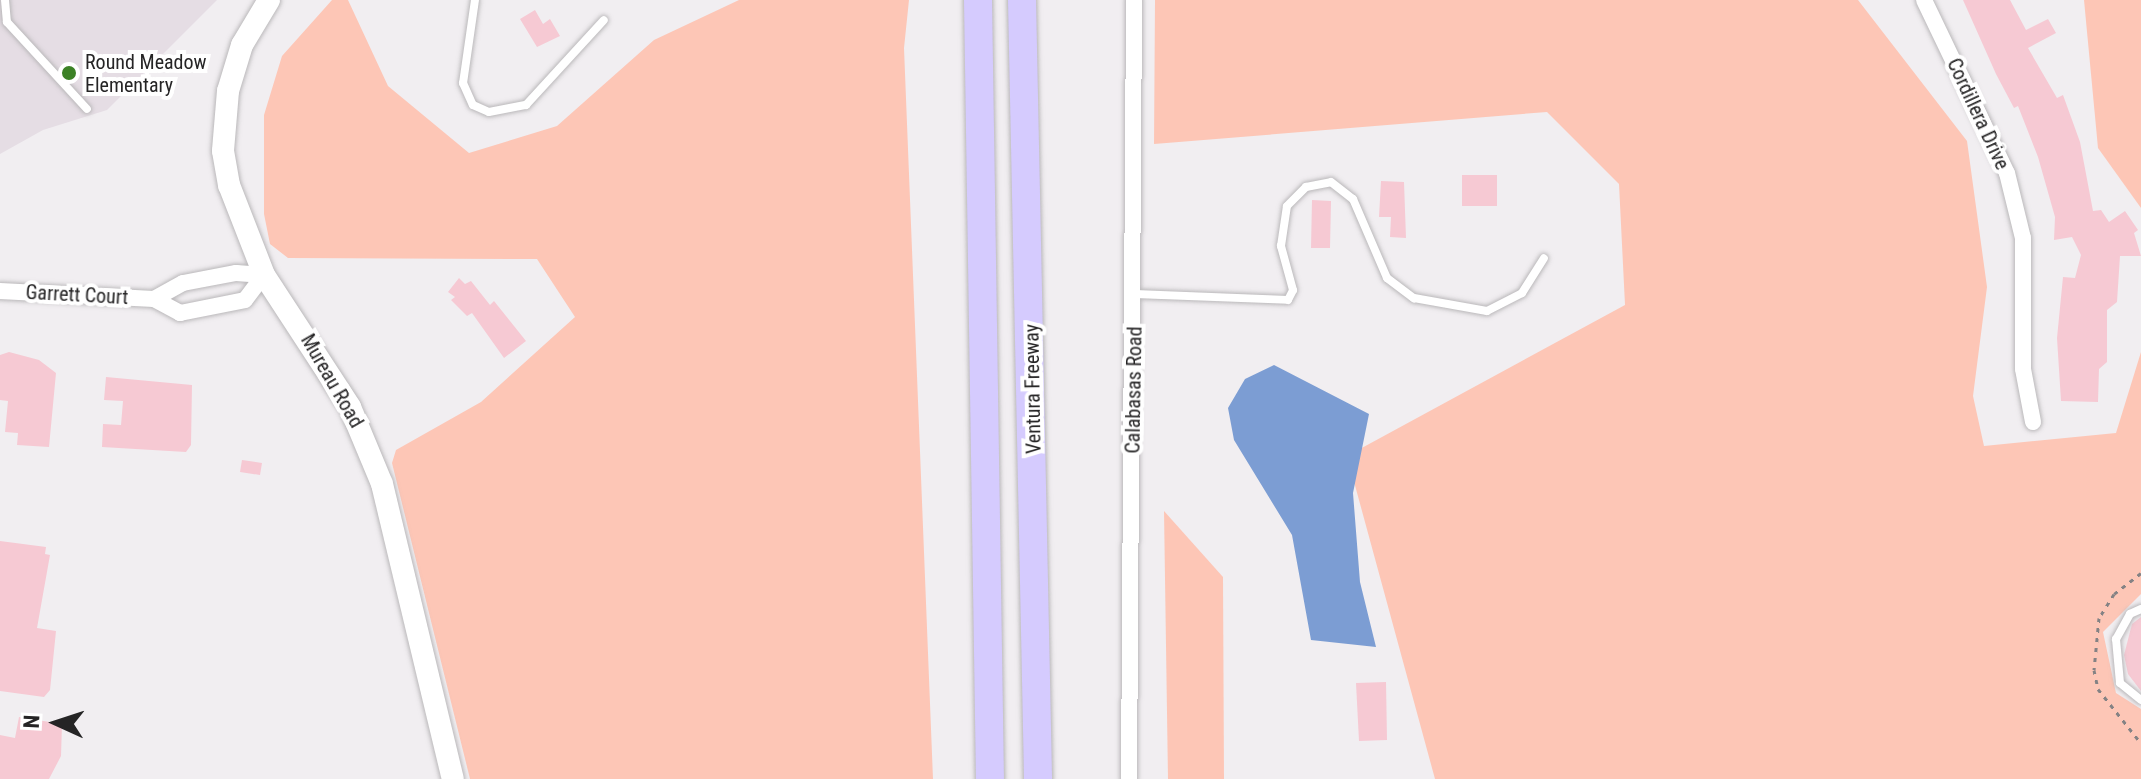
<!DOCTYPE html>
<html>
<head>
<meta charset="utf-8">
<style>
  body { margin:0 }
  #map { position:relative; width:2141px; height:779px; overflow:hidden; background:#f1eef1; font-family:"Roboto Condensed",sans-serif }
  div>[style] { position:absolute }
  .built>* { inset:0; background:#e5dde4 }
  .green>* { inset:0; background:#fdc6b6 }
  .water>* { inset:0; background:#7c9dd3 }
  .building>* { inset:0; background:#f6c9d3 }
  .path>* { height:3px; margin-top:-1.5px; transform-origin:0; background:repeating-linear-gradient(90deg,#848284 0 4px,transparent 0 10px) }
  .roads { filter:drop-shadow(0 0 2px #bab8ba) drop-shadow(0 0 2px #bab8ba) }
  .lane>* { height:8px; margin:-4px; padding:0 4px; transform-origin:4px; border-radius:4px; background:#fff }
  .street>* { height:16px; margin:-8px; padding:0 8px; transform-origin:8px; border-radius:8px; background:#fff }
  .secondary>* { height:22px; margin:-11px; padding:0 11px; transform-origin:11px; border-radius:11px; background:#fff }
  .highway>* { height:28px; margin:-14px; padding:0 14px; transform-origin:14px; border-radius:14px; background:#d5cbfe }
  .dots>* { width:22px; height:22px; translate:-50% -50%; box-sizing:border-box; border:4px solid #fff; border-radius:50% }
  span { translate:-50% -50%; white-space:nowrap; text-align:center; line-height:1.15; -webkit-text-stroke:8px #fff; paint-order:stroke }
  .poi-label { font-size:20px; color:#252425 }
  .left { translate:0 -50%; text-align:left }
  .street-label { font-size:20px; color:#252425 }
  .north { position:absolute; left:16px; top:683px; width:80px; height:80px; -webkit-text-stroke:6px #fff; paint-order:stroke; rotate:273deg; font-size:22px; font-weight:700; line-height:32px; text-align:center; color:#252425 }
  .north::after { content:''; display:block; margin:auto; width:28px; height:36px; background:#252425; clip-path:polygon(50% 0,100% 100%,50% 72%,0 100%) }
</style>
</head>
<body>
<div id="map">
  <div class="built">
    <i style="clip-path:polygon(0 0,217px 0,107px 110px,43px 130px,0 154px)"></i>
  </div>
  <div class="green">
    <i style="clip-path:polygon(332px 0,348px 0,388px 86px,469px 153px,557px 126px,654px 40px,739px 0,909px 0,904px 48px,933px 779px,470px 779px,392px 463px,396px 450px,481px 402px,575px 317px,537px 259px,288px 258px,270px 244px,264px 214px,264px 115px,282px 56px)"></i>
    <i style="clip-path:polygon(1155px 0,1858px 0,1967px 141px,1987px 287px,1973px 396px,1984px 446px,2116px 433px,2141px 352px,2141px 594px,2103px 632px,2116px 693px,2141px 709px,2141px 779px,1435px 779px,1347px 456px,1625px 305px,1619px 184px,1547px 112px,1154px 144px)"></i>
    <i style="clip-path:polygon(2084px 0,2141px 0,2141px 208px,2098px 148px)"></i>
    <i style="clip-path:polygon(1164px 511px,1223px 577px,1224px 779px,1168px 779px)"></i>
  </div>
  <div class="water">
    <i style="clip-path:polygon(1274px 365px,1369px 414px,1353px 493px,1360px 582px,1376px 647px,1311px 640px,1292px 535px,1234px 440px,1228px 408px,1245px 379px)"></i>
  </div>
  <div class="building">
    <i style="clip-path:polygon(1963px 0,2010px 0,2026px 30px,2048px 19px,2056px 33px,2028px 48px,2057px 98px,2063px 95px,2080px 142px,2093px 211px,2101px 210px,2109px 222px,2125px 211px,2138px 230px,2134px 233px,2141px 256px,2120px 256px,2117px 302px,2107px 310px,2107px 362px,2099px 369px,2098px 402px,2061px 401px,2057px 338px,2063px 277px,2075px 278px,2081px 255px,2072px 237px,2054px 240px,2055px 217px,2038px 157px,2018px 106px,2014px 108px,1996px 74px)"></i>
    <i style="clip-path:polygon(535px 10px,543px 24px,550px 19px,560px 36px,537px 47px,520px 19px)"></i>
    <i style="clip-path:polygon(1462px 175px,1497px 175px,1497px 206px,1462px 206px)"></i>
    <i style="clip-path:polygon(1381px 181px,1404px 182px,1406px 238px,1390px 237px,1391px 217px,1379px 217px)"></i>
    <i style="clip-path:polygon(1312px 200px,1331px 201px,1330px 248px,1311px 248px)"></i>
    <i style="clip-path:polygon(459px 278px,465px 284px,471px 281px,490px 305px,494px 301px,526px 341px,504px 358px,472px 313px,467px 316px,451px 300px,455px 297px,448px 292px)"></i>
    <i style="clip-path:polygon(9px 352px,39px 360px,56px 373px,49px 447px,17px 445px,18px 433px,5px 432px,8px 401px,0 400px,0 355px)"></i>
    <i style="clip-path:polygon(106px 377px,192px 385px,191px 445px,186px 452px,102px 447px,103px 424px,121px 425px,123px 401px,104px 400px)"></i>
    <i style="clip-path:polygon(242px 460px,262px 463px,260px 475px,240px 472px)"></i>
    <i style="clip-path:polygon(0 541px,46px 547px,45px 554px,50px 555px,37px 628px,56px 631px,50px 690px,44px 697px,0 691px)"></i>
    <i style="clip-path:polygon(2141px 617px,2141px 691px,2128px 674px,2124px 655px,2132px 624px)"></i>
    <i style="clip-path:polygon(1386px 682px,1387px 740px,1359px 741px,1356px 683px)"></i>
    <i style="clip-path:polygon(19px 717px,62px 724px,61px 756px,49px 779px,0 779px,0 735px,15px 738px)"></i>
  </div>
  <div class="path">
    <i style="left:2141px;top:573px;width:34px;rotate:142deg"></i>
    <i style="left:2114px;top:594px;width:28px;rotate:122deg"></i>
    <i style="left:2099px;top:618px;width:52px;rotate:95.5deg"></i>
    <i style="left:2094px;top:670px;width:19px;rotate:78deg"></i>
    <i style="left:2098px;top:689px;width:69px;rotate:51.5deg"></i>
  </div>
  <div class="roads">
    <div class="lane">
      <i style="left:5px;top:0;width:22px;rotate:85deg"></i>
      <i style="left:7px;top:22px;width:118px;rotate:47.4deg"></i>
      <i style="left:475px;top:0;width:84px;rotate:98.2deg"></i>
      <i style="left:463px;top:83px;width:24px;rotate:66deg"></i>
      <i style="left:473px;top:105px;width:17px;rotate:24deg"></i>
      <i style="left:489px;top:112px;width:38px;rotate:-11deg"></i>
      <i style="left:526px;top:105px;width:115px;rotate:-47.5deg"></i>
      <i style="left:1135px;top:294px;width:153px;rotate:2.2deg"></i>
      <i style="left:1288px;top:300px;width:11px;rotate:-63deg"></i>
      <i style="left:1293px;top:290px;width:46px;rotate:-105.3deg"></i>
      <i style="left:1281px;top:246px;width:40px;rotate:-81.5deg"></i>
      <i style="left:1287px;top:206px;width:27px;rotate:-45deg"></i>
      <i style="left:1306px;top:187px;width:25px;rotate:-11deg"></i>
      <i style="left:1331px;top:182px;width:28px;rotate:38deg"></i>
      <i style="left:1353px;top:199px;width:86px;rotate:66.7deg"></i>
      <i style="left:1387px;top:278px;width:34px;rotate:37deg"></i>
      <i style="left:1414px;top:298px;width:74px;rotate:10.1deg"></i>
      <i style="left:1487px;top:311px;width:39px;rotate:-27deg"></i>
      <i style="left:1522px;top:293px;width:41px;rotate:-57.8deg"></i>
      <i style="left:2141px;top:609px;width:12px;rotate:156deg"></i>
      <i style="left:2130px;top:614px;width:29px;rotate:119deg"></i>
      <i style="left:2116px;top:639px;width:44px;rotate:84.8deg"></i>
      <i style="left:2120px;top:683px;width:27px;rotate:39deg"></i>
    </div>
    <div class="street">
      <i style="left:1924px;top:0;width:192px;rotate:64.4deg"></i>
      <i style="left:2007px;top:173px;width:67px;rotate:76.2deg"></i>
      <i style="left:2023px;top:238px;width:131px;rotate:90deg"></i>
      <i style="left:2023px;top:369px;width:54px;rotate:79.3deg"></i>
      <i style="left:0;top:291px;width:154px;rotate:3deg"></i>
      <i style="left:154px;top:299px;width:30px;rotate:28deg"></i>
      <i style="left:180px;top:313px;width:66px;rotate:-11.3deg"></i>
      <i style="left:245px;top:300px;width:31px;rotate:-53deg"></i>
      <i style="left:154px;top:299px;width:33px;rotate:-29deg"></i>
      <i style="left:183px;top:283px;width:54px;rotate:-10.7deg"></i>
      <i style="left:236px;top:273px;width:28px;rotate:4deg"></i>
      <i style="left:1129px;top:779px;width:779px;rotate:-89.63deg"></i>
    </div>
    <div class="secondary">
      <i style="left:269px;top:0;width:52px;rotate:121deg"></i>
      <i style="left:242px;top:45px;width:48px;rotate:106.9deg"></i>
      <i style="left:228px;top:91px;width:60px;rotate:94.8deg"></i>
      <i style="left:223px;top:151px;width:35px;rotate:80deg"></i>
      <i style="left:229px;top:185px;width:97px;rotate:68.7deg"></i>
      <i style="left:264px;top:275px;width:158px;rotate:56.9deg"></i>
      <i style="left:350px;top:407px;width:83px;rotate:67.4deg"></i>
      <i style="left:382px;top:484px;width:303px;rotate:76.5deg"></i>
    </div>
    <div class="highway">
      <i style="left:978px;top:0;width:779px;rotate:89.12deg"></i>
      <i style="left:1022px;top:0;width:779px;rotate:88.82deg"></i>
    </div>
  </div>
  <div class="dots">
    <i style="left:69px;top:73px;background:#3c8125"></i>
  </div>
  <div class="poi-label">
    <span class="left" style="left:85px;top:74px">Round Meadow<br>Elementary</span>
  </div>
  <div class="street-label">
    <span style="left:1978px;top:114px;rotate:65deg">Cordillera Drive</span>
    <span style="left:77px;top:295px;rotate:3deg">Garrett Court</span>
    <span style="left:332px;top:381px;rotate:60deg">Mureau Road</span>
    <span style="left:1033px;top:389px;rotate:-91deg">Ventura Freeway</span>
    <span style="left:1134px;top:390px;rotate:-89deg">Calabasas Road</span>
  </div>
  <div class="north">N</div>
</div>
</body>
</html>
